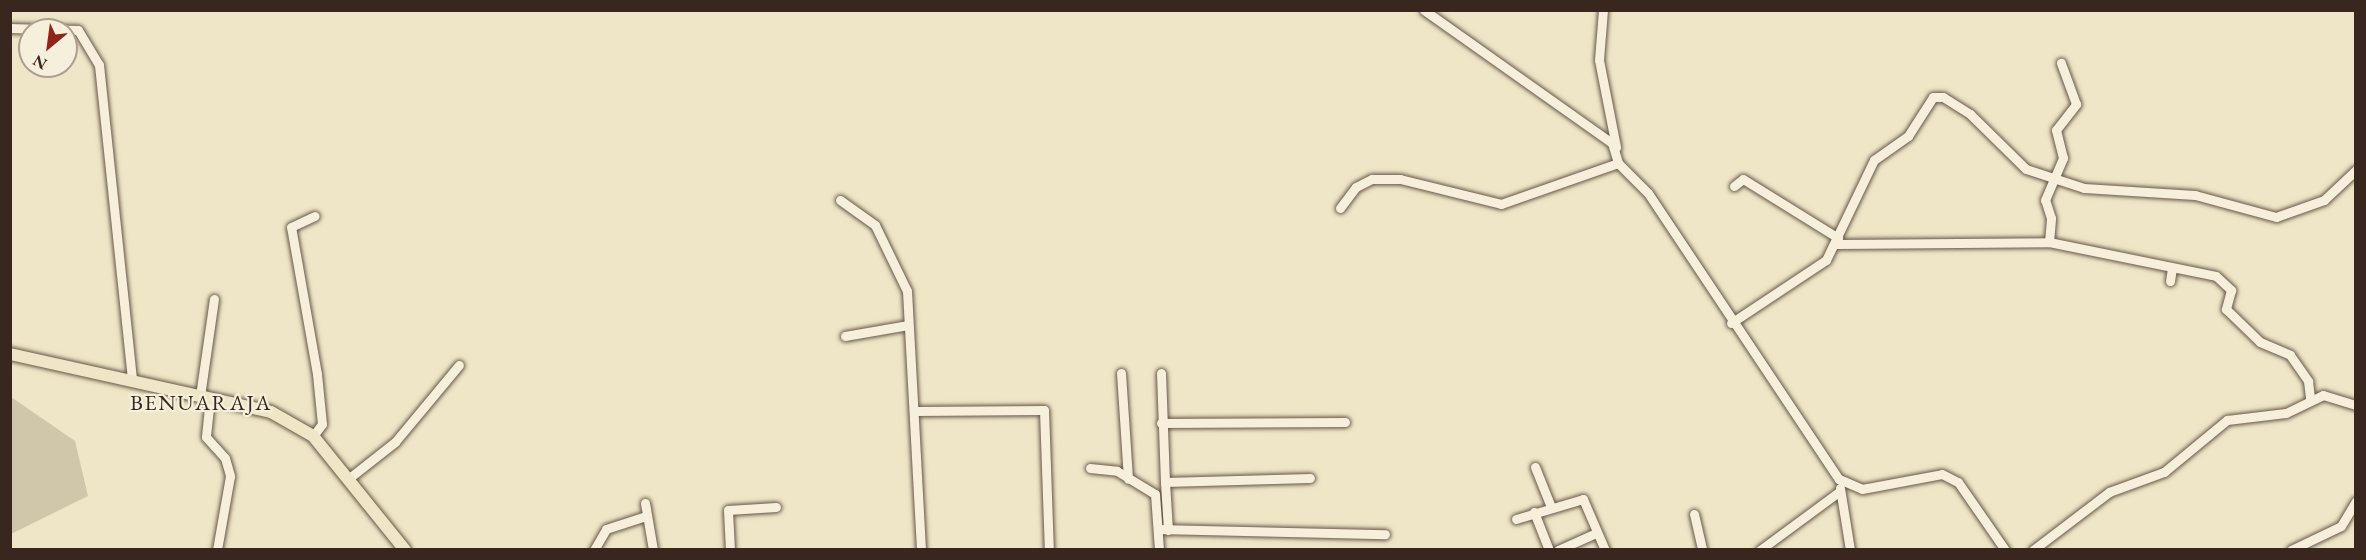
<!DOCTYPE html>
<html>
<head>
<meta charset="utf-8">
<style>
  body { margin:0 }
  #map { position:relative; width:2366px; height:560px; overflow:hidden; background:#efe6c7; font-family:"EB Garamond",serif }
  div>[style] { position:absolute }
  .green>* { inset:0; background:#d0c6aa }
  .roads { filter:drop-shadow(0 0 2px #665749) drop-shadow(0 0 2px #665749) }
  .minor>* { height:9px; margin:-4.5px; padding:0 4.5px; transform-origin:4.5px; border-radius:4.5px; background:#f5efdb }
  .major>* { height:12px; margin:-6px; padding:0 6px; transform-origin:6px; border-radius:6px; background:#efe6c7 }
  span { translate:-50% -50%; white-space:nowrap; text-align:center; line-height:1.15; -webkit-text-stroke:4.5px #f5efdb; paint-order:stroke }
  .quarter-label { font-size:22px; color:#39271f; letter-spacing:1.5px }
  .frame { position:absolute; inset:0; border:12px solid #39271f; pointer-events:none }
  .north { position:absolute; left:18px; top:18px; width:60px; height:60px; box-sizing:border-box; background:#f5efdb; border:2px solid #aa9f90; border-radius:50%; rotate:209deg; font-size:16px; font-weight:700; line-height:24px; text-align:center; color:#39271f }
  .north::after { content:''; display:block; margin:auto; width:21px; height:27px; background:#8f2418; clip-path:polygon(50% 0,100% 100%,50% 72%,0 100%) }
</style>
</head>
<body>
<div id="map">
  <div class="green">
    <i style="clip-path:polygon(11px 397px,75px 441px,88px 496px,11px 534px)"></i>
  </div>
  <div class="roads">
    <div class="minor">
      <i style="left:1424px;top:10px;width:230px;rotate:35.3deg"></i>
      <i style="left:1612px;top:143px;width:21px;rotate:73deg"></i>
      <i style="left:1618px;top:163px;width:42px;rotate:45deg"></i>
      <i style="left:1648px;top:193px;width:344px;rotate:56.3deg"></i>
      <i style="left:1839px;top:479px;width:25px;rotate:23deg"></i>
      <i style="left:1862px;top:489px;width:81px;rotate:-10.6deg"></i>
      <i style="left:1942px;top:474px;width:18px;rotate:27deg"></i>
      <i style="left:1958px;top:482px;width:83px;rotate:55.3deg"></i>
      <i style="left:1603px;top:10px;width:50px;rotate:94.6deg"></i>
      <i style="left:1599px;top:60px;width:89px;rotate:78.9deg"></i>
      <i style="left:10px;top:28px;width:68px;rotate:1.7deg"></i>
      <i style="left:78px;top:30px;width:41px;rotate:59deg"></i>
      <i style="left:99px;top:65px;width:316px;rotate:84deg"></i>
      <i style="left:1734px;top:186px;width:11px;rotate:-38deg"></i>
      <i style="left:1743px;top:179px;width:112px;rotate:31.8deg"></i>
      <i style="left:840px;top:200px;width:43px;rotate:35.5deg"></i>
      <i style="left:875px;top:225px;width:73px;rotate:64.1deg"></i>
      <i style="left:907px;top:291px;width:259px;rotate:86.9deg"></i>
      <i style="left:1340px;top:208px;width:26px;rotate:-53deg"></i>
      <i style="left:1356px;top:187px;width:18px;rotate:-27deg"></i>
      <i style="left:1372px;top:179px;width:28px"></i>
      <i style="left:1400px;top:179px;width:104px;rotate:13.9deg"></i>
      <i style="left:1501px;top:204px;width:124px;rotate:-19.3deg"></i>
      <i style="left:2049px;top:242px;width:24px;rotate:-85deg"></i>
      <i style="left:2051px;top:218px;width:19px;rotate:-108deg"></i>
      <i style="left:2045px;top:200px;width:46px;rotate:-66.8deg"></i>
      <i style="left:2063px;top:158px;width:29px;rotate:-104deg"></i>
      <i style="left:2056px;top:130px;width:33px;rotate:-52deg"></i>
      <i style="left:2076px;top:104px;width:44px;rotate:-110.1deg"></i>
      <i style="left:1837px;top:244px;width:212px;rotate:-0.5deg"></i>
      <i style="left:2049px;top:242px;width:170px;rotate:11.5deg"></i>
      <i style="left:2216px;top:276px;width:21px;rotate:43deg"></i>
      <i style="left:2231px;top:290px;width:20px;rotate:105deg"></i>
      <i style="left:2226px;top:309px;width:47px;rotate:44.1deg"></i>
      <i style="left:2260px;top:342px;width:33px;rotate:23deg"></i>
      <i style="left:2290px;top:355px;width:32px;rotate:55deg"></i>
      <i style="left:2308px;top:381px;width:17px;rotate:83deg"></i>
      <i style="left:2170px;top:281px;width:12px;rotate:-81deg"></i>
      <i style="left:1731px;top:323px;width:114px;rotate:-33.6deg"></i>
      <i style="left:1826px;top:260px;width:111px;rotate:-64.4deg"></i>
      <i style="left:1874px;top:160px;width:42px;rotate:-35.2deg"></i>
      <i style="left:1908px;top:136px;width:46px;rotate:-57.3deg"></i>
      <i style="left:1933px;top:97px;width:10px"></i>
      <i style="left:1943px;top:97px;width:32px;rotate:32deg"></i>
      <i style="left:1970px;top:114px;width:78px;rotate:44.5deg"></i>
      <i style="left:2026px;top:169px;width:61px;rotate:18.1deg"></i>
      <i style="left:2084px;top:188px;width:111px;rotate:3.6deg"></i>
      <i style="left:2195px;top:195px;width:84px;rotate:15.2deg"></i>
      <i style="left:2276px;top:217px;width:51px;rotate:-19.5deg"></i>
      <i style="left:2324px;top:200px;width:44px;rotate:-43.2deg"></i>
      <i style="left:845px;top:336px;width:64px;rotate:-9.9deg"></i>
      <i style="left:1121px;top:373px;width:106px;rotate:86.2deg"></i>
      <i style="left:1161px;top:373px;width:109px;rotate:87.9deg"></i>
      <i style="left:200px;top:396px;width:98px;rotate:-81.8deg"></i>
      <i style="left:210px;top:398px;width:39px;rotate:96deg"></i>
      <i style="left:206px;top:437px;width:28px;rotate:48deg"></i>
      <i style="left:225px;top:458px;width:19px;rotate:74deg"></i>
      <i style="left:230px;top:476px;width:75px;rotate:100deg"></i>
      <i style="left:915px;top:411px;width:129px;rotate:-0.4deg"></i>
      <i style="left:1044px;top:410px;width:140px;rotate:88deg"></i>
      <i style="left:1161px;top:423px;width:184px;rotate:-0.3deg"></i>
      <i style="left:313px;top:436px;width:15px;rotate:-53deg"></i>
      <i style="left:322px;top:424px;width:50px;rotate:-95.7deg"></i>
      <i style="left:317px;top:374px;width:149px;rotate:-100deg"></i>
      <i style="left:291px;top:227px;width:26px;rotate:-25deg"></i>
      <i style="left:1535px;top:467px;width:43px;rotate:68.2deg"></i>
      <i style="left:1090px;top:468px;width:27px;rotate:6deg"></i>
      <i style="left:1117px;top:471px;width:44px;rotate:31.2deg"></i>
      <i style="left:1155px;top:494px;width:56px;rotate:85.9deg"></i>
      <i style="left:348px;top:479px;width:60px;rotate:-38.2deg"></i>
      <i style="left:395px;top:442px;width:100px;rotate:-50.3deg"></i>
      <i style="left:1840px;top:488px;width:63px;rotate:80.8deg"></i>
      <i style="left:645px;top:503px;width:48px;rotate:80.3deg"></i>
      <i style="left:1534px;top:512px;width:41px;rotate:68.5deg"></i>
      <i style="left:1694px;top:514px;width:37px;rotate:77deg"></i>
      <i style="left:1516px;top:519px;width:70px;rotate:-16.6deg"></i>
      <i style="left:1583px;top:499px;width:56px;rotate:66.7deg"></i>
      <i style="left:1158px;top:529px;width:227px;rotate:1.3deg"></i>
      <i style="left:1168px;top:530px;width:48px;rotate:-93.6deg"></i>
      <i style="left:1165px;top:482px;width:145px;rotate:-1.6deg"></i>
      <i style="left:594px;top:550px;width:24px;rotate:-60deg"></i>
      <i style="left:606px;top:529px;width:42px;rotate:-18deg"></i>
      <i style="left:730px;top:550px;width:40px;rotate:-92.9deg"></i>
      <i style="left:728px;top:510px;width:48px;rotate:-3.6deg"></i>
      <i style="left:1558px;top:550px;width:42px;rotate:-24.1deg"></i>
      <i style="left:1760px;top:550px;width:99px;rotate:-36.4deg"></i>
      <i style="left:2033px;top:550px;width:96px;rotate:-37.3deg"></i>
      <i style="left:2109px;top:492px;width:59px;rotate:-20deg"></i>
      <i style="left:2164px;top:472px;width:82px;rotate:-39.5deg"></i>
      <i style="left:2227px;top:420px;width:59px;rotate:-6.8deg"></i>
      <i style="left:2286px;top:413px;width:41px;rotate:-25.9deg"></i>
      <i style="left:2323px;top:395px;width:34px;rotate:17deg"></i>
      <i style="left:2291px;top:550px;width:55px;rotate:-25.6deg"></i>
      <i style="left:2341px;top:526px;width:29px;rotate:-59deg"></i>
    </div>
    <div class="major">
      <i style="left:10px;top:354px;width:267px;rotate:12.5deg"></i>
      <i style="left:271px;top:412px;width:48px;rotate:29.7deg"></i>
      <i style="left:313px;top:436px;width:146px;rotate:51.1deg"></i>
    </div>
  </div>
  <div class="quarter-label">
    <span style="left:201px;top:403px">BENUARAJA</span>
  </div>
  <div class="frame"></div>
  <div class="north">N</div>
</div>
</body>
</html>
